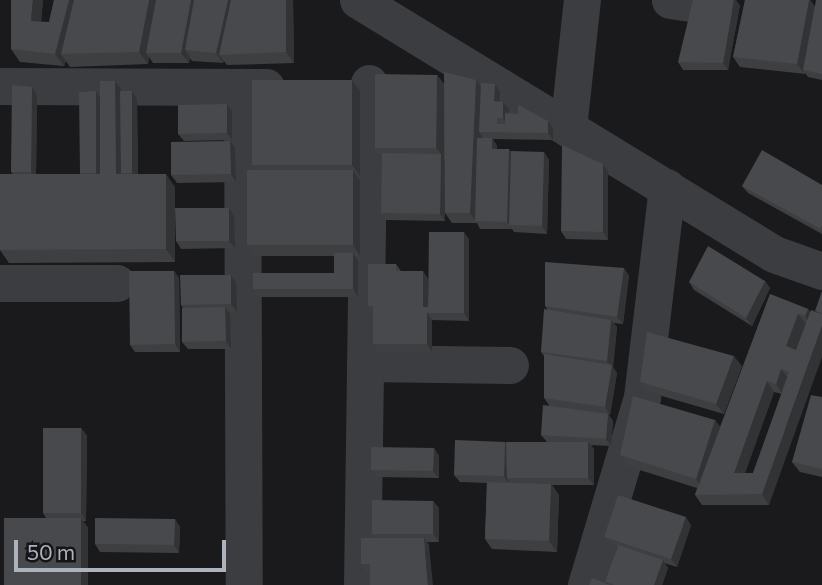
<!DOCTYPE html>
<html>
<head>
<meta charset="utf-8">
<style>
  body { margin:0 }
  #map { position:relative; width:822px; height:585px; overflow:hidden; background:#1a1a1c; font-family:Commissioner,sans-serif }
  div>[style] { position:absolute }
  .minor>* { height:37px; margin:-18.5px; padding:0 18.5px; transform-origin:18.5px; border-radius:18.5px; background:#3b3d41 }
  .wall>* { inset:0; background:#3d3f41 }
  .shaded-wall>* { inset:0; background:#323335 }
  .building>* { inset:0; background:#47494c }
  span { translate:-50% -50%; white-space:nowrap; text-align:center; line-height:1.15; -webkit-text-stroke:6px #151518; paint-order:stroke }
  .scale { position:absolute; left:14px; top:540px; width:212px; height:32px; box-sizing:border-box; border:4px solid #adb3bc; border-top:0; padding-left:9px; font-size:21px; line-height:24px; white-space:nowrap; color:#adb3bc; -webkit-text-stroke:5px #151518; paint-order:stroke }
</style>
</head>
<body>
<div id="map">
  <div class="minor">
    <i style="left:358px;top:0;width:487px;rotate:31.4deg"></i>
    <i style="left:774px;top:254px;width:51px;rotate:19.5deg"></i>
    <i style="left:670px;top:0;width:22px;rotate:8deg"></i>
    <i style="left:0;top:86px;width:266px;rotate:0.2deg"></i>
    <i style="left:242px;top:88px;width:497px;rotate:89.8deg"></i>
    <i style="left:568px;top:128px;width:129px;rotate:-83.8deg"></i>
    <i style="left:0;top:283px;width:117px"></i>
    <i style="left:365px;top:363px;width:145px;rotate:0.8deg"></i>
    <i style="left:362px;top:585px;width:502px;rotate:-89.2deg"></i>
    <i style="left:586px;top:585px;width:196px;rotate:-73.4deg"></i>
    <i style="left:642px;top:397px;width:211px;rotate:-83.2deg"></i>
  </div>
  <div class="wall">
    <i style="clip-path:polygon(43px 0,41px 22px,49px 22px,54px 0,293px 0,294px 63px,227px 65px,224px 61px,223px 63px,192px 61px,190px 58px,189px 63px,153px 63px,149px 57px,148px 64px,70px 67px,66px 61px,64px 66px,20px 62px,11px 49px)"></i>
    <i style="clip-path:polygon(745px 0,810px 0,815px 7px,822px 0,822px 80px,808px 77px,805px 73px,805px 74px,740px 67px,733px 57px)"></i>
    <i style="clip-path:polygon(740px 5px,728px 70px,683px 70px,678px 62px)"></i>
    <i style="clip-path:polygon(437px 75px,444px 84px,480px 86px,495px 84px,500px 92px,499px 102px,503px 102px,509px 109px,508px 114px,548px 121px,553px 129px,553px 140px,493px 139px,497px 146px,497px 149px,509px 149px,511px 153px,544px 152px,549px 160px,547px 234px,514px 232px,512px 229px,480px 229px,477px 223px,452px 223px,445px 213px,445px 221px,386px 220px,381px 213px,382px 157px,375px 148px)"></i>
    <i style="clip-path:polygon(352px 80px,360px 91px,360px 176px,357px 176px,360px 181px,360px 256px,354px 256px,358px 261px,358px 297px,258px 297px,253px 289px,334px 273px,334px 256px,254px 256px,247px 245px,256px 170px,252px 165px)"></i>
    <i style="clip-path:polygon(32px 87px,37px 95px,36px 174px,80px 174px,100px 97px,121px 89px,121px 91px,137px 99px,138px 174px,175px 187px,175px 262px,9px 263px,0 250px,13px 174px,11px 172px)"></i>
    <i style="clip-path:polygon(227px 104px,232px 111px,232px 140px,184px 141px,178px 134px)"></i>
    <i style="clip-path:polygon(230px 141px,235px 148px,236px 182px,177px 183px,171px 175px)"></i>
    <i style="clip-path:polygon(603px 164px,608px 171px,608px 240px,566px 239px,561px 231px)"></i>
    <i style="clip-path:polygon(822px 185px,822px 234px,748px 193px,742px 186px)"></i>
    <i style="clip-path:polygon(229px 208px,234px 216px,235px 248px,181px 249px,176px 241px)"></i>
    <i style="clip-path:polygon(469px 239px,469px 321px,432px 320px,432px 352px,378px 352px,373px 344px,373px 312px,368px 306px,396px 264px,401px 271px,423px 271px,428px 279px,428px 307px)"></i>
    <i style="clip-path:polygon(624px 268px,629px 276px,623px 324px,613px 323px,617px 327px,613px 367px,617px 373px,610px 415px,608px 414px,613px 421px,611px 446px,591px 445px,594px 449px,594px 485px,552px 485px,559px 495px,557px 552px,492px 549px,485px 539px,487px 483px,460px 482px,454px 475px,506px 443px,547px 442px,541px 435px,549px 405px,544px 398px,544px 356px,541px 352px,547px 309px,545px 306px)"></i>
    <i style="clip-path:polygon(174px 271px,179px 278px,180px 352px,135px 352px,130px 345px)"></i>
    <i style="clip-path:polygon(231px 275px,236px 283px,237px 312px,229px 312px,230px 314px,231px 349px,188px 349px,182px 342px,183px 308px,181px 305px)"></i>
    <i style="clip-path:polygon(765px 281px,770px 288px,752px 326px,694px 290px,689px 282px)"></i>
    <i style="clip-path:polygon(evenodd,770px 294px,808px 309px,810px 312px,769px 505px,702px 505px,695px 495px,697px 488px,627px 466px,620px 455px,715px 420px,720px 427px,770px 294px,774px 392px,782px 394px,753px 473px,745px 473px,774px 392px)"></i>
    <i style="clip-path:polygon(742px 366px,724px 414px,648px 392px,640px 382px)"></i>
    <i style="clip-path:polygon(822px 397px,822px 477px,800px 472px,792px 462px)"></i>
    <i style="clip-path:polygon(81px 428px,87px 436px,86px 521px,83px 521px,88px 528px,88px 585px,43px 513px)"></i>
    <i style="clip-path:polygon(434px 448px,439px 456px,439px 478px,376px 477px,371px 470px)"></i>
    <i style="clip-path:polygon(433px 501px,439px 508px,439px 542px,427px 542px,429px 545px,370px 572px,366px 572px,361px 564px,375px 538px,372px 534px)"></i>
    <i style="clip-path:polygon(175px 519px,180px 527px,179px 553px,100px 552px,95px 544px)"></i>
    <i style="clip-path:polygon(691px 525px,677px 567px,664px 563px,668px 568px,662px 585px,589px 585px,607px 584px,605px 582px,618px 547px,610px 545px,604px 537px)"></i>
  </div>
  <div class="shaded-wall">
    <i style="clip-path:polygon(33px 0,43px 0,40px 33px,31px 21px)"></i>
    <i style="clip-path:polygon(69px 0,82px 0,61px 54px,66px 61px,64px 66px,55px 54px)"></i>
    <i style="clip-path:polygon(149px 0,160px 0,146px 53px,149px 57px,148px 64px,139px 52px)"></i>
    <i style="clip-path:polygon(191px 0,201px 0,185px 50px,190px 57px,189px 63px,181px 53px)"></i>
    <i style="clip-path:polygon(228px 0,237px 0,219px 55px,224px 61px,223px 63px,216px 53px)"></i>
    <i style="clip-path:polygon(286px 0,293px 0,294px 63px,286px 52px)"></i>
    <i style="clip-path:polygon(734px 0,736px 0,740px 5px,728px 70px,723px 63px)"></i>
    <i style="clip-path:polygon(809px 0,817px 10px,803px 70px,805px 74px,797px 64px)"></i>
    <i style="clip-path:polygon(437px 75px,444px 85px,444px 158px,446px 161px,445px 221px,440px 214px,441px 154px,436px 148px)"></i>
    <i style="clip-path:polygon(352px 80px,360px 91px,360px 176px,352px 165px)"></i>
    <i style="clip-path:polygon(476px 80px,484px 91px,479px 132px,482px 136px,478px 221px,476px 221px,470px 213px)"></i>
    <i style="clip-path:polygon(115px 81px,121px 89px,121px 184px,116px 177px)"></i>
    <i style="clip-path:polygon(495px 84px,500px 92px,499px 109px,494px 101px)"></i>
    <i style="clip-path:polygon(32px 87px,37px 95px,36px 180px,31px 172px)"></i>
    <i style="clip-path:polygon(96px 91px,101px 99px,101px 181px,96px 173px)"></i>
    <i style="clip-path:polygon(132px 91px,137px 99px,138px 180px,132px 173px)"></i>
    <i style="clip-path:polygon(503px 102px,509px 109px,508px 126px,503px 118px)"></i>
    <i style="clip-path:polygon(227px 104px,232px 111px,232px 140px,227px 133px)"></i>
    <i style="clip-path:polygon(548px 121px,553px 129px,553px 140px,548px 133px)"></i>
    <i style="clip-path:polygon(492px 138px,497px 146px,497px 156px,492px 149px)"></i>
    <i style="clip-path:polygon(230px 141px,235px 148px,236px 182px,231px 174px)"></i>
    <i style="clip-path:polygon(509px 149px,514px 157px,509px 225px,512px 229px,507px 222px)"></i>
    <i style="clip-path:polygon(544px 152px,549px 160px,547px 234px,542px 226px)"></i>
    <i style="clip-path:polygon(603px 164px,608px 171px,608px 240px,603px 232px)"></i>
    <i style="clip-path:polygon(353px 170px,360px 181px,360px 256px,353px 245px)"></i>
    <i style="clip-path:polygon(166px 174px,175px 187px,175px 262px,166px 249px)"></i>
    <i style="clip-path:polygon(229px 208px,234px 216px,235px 248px,229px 241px)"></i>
    <i style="clip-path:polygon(464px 232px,469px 239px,469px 321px,464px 313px)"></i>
    <i style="clip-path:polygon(353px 253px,358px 261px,358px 297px,353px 289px)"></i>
    <i style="clip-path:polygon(624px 268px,629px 276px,623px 324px,617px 317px)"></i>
    <i style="clip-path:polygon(174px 271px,179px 278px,180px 352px,175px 344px)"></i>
    <i style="clip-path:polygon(423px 271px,428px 279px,428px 314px,432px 320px,432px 352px,427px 344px,423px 307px)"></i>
    <i style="clip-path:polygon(231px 275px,236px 283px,237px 312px,231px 304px)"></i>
    <i style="clip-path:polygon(765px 281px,770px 288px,752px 326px,746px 318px)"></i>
    <i style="clip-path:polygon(225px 307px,230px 314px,231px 349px,226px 341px)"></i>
    <i style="clip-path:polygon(808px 309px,815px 319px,812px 326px,805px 316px)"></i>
    <i style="clip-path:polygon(798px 314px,806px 324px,794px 356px,786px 346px)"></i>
    <i style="clip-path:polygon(611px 320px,617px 327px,613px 367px,617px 373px,610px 415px,605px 407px,612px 367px,607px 361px)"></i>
    <i style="clip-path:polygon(822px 326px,822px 357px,769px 505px,762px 494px)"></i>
    <i style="clip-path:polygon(734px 356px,742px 366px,724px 414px,716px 404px)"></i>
    <i style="clip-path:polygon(781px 369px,789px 379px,783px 395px,776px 384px)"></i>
    <i style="clip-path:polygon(767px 381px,774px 392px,741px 484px,734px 473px)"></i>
    <i style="clip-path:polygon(608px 414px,613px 421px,611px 446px,606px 439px)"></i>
    <i style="clip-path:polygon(715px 420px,722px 430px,703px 489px,696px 479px)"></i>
    <i style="clip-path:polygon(81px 428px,87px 436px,86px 521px,81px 513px)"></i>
    <i style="clip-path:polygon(505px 442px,510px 449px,507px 478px,509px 482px,509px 484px,504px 476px)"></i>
    <i style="clip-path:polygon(588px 442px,594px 449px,594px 485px,588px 478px)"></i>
    <i style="clip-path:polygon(434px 448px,439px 456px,439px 478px,433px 471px)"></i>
    <i style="clip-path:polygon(551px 484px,559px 495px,557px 552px,549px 541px)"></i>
    <i style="clip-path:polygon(433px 501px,439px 508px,439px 542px,433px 534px)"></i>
    <i style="clip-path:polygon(686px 517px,691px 525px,677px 567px,671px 559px)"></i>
    <i style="clip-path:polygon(81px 518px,88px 528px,88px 585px,81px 585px)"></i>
    <i style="clip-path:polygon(175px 519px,180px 527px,179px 553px,174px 545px)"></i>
    <i style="clip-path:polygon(424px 538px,429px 545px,433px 585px,428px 585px)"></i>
    <i style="clip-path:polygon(663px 560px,668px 568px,662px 585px,654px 585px)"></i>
  </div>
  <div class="building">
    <i style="clip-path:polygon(11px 0,33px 0,31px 21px,49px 22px,54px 0,69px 0,55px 54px,11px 49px)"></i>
    <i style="clip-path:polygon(74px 0,149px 0,139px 52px,61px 54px)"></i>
    <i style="clip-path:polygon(156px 0,191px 0,181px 53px,146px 53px)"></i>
    <i style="clip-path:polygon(194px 0,228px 0,216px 53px,185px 50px)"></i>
    <i style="clip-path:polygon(231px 0,286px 0,286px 52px,219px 55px)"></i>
    <i style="clip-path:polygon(693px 0,734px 0,723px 63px,678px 62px)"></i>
    <i style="clip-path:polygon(745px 0,809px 0,797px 64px,733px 57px)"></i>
    <i style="clip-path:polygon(816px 0,822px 0,822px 74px,803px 70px)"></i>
    <i style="clip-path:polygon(444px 72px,476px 80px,470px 213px,445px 213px)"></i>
    <i style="clip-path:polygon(375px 74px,437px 75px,436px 148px,375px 148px)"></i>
    <i style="clip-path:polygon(252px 80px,352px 80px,352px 165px,252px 165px)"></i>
    <i style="clip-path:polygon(100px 81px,115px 81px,116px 174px,100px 174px)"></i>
    <i style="clip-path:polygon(481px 83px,495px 84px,494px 101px,503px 102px,503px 118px,497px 118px,497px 124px,505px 124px,505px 113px,518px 114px,518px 105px,548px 121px,548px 133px,479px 132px)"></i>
    <i style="clip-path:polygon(12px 85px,32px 87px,31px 172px,11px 172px)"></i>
    <i style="clip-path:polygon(96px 91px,96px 173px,80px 173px,79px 92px)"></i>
    <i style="clip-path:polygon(120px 91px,132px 91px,132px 173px,121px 173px)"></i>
    <i style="clip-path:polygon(227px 104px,227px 133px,178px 134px,178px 105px)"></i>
    <i style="clip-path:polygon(477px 138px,492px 138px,492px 149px,509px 149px,507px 222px,475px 221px)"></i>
    <i style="clip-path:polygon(230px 141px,231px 174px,171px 175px,171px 142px)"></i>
    <i style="clip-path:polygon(562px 145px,603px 164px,603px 232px,561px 231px)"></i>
    <i style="clip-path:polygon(762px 150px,822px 185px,822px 224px,821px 229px,742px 186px)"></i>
    <i style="clip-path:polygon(511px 151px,544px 152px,542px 226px,509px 225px)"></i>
    <i style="clip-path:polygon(382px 153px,441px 154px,440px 214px,381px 213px)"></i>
    <i style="clip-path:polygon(247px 170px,353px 170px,353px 245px,247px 245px)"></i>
    <i style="clip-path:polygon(0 174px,166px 174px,166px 249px,0 250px)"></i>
    <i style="clip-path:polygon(175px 208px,229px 208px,229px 241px,176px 241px)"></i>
    <i style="clip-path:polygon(429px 232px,464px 232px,464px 313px,427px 313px,427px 344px,373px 344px,373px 306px,368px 306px,368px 264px,396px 264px,396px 271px,423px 271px,423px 307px,428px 307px)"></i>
    <i style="clip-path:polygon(708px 246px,765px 281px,746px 318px,689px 282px)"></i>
    <i style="clip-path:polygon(334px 253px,353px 253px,353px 289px,253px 289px,253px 273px,334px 273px)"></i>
    <i style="clip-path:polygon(545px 262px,624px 268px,617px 317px,545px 306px)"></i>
    <i style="clip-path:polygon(129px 271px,174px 271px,175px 344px,130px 345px)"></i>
    <i style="clip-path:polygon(180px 275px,231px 275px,231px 304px,181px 305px)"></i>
    <i style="clip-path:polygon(822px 291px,822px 314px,815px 311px)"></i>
    <i style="clip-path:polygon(evenodd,770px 294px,808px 309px,805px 316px,798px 314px,786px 346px,796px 350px,811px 310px,822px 314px,822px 326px,762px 494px,695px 495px,770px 294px,781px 369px,789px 372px,753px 473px,734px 473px,767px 381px,776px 384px,781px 369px)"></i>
    <i style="clip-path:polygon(225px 307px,226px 341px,182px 342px,182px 308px)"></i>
    <i style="clip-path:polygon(544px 309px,611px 320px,607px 361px,541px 352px)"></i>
    <i style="clip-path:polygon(647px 332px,734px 356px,716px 404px,640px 382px)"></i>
    <i style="clip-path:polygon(544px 354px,612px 365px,605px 407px,544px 398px)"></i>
    <i style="clip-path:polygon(811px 395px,822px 397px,822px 469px,792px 462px)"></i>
    <i style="clip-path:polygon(633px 396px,715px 420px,696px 479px,620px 455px)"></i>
    <i style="clip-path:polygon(543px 405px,608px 414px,606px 439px,541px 435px)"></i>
    <i style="clip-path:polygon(43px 428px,81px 428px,81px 513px,43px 513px)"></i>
    <i style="clip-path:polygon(455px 440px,505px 442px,504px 476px,454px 475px)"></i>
    <i style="clip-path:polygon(506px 442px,588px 442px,588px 478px,507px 478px)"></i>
    <i style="clip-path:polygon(371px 447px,434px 448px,433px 471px,371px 470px)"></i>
    <i style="clip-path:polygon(487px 482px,551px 484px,549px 541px,485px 539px)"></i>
    <i style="clip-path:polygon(618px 495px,686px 517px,671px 559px,604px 537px)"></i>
    <i style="clip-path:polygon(372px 500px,433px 501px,433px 534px,372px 534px)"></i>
    <i style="clip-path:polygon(4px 518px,81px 518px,81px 585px,4px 585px)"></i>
    <i style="clip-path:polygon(95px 518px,175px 519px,174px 545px,95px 544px)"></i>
    <i style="clip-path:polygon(361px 538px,424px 538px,428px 585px,370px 585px,370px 564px,361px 564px)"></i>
    <i style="clip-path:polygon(618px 545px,663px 560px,654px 585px,615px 585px,605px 582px)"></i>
    <i style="clip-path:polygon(592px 578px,610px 585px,589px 585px)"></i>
  </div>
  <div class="scale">50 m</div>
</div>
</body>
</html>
